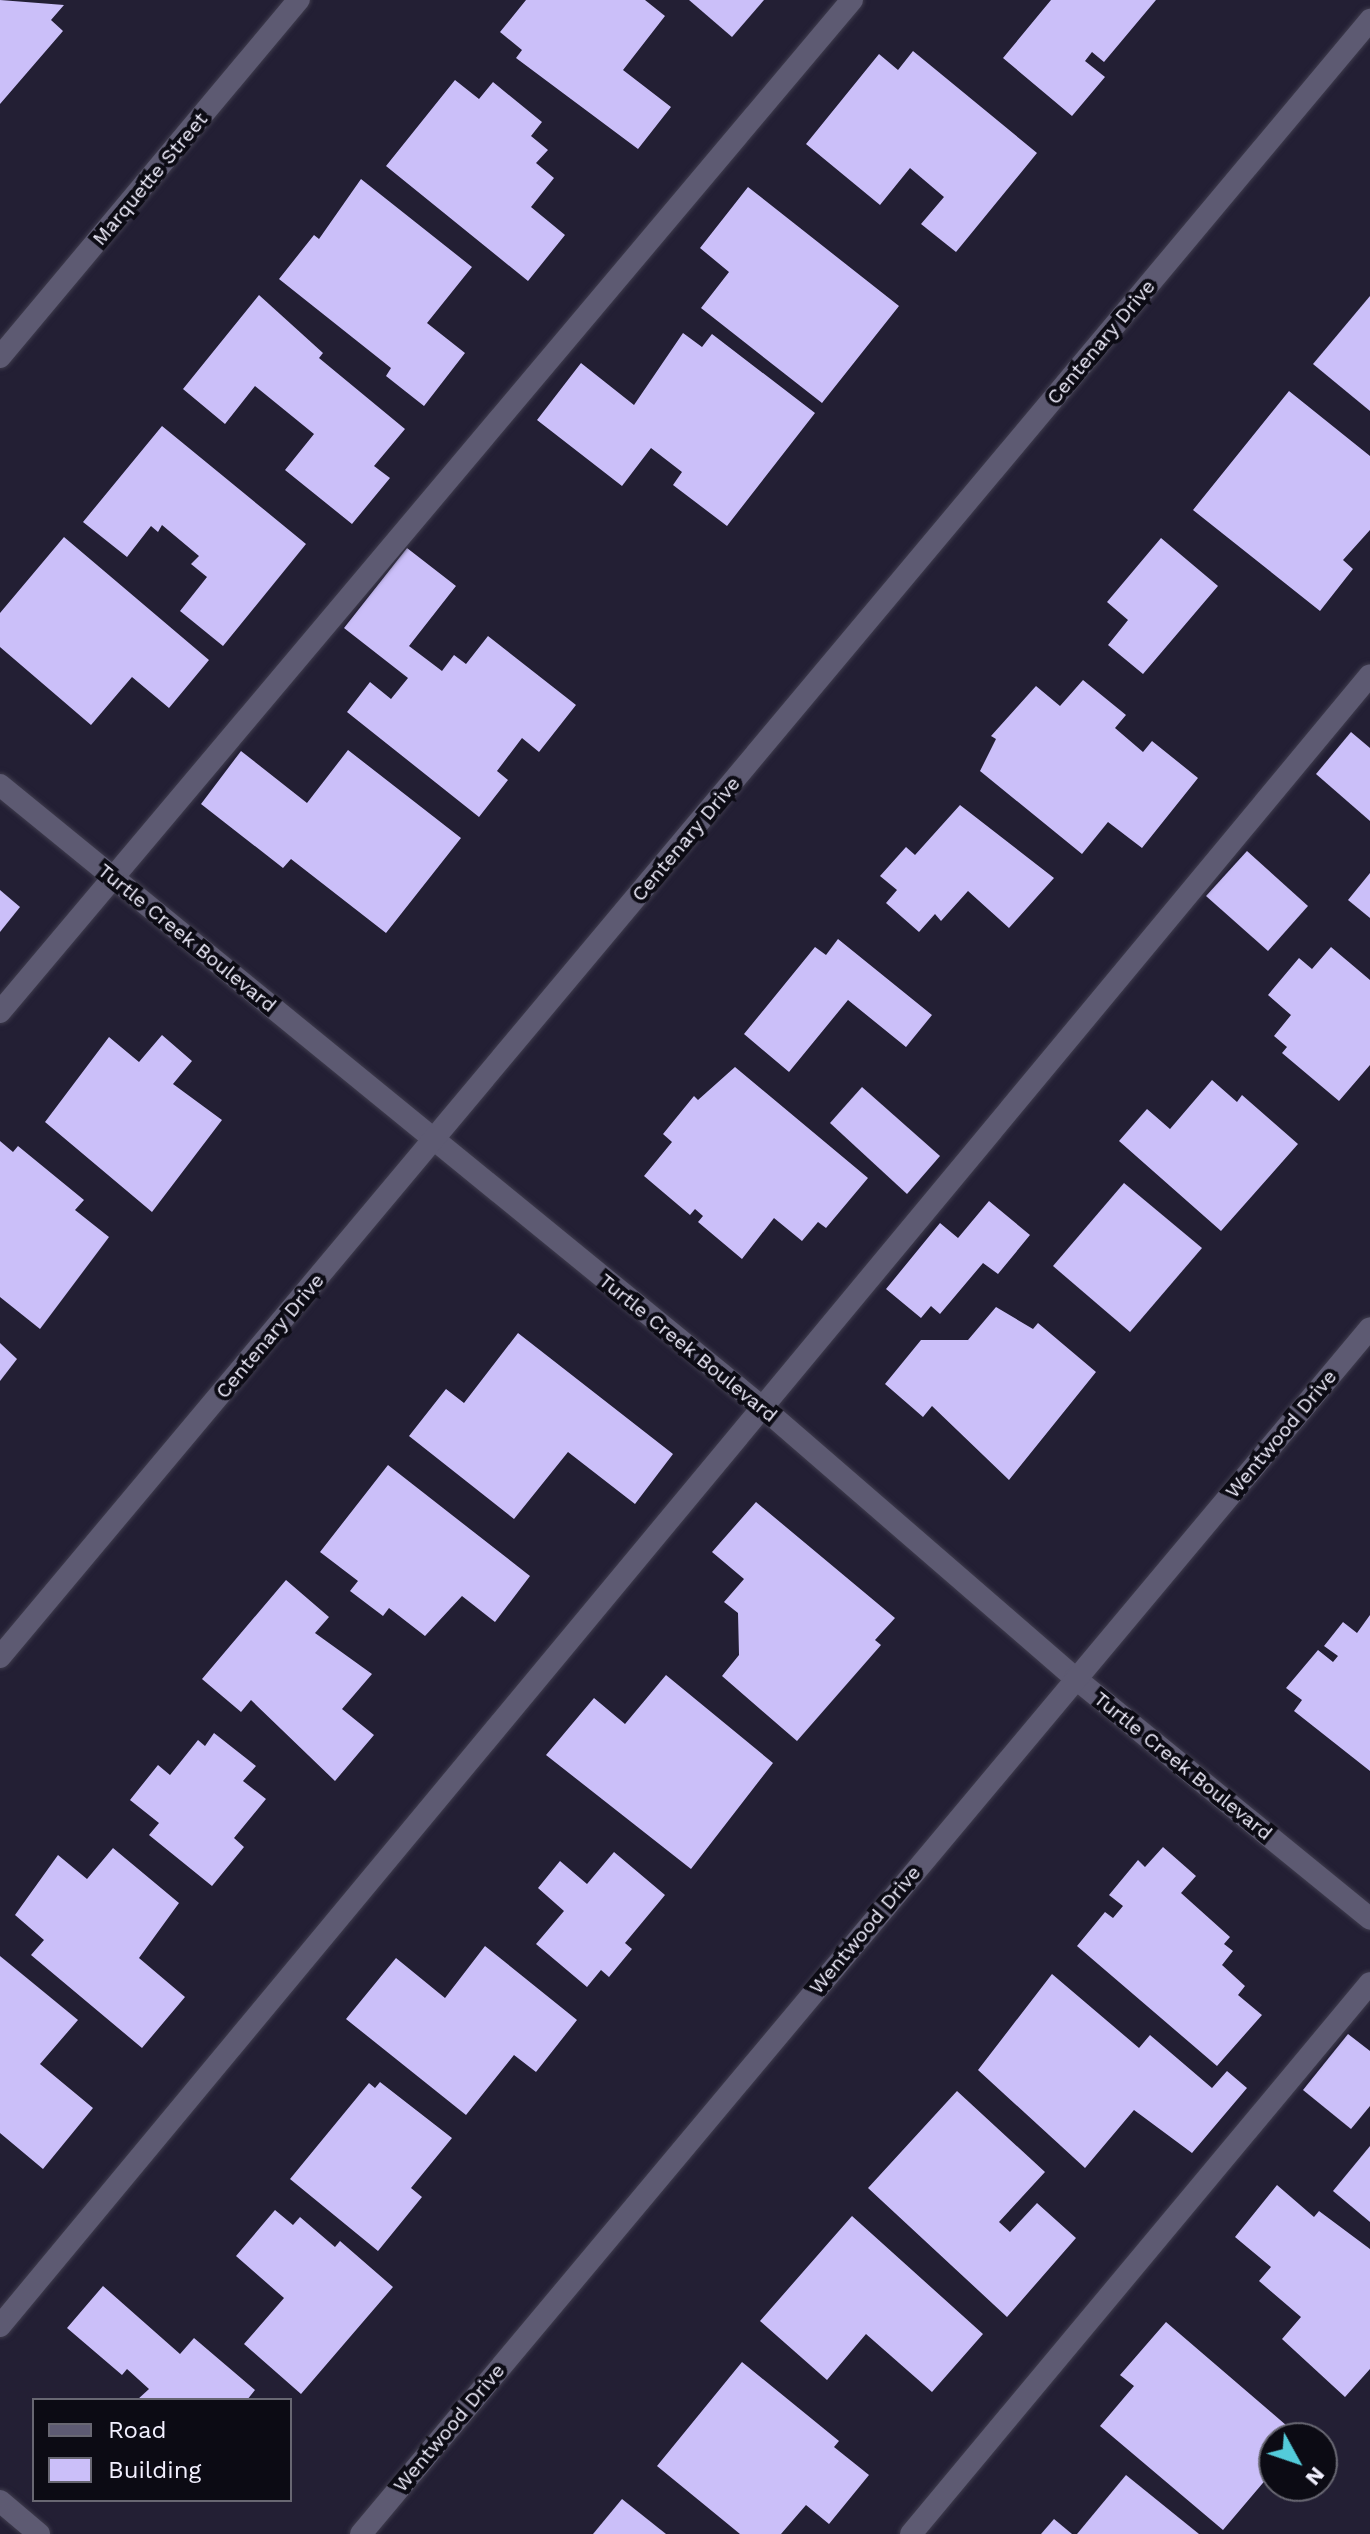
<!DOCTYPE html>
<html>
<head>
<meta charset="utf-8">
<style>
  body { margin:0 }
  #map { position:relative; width:1370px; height:2534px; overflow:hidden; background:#231f34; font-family:"Work Sans",sans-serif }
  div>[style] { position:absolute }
  .building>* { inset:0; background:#cbbff9 }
  .roads { filter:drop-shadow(0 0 2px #3f3c4d) drop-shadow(0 0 2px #3f3c4d) }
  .service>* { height:22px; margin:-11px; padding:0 11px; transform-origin:11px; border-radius:11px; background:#5d5a72 }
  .minor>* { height:22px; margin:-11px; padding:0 11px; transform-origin:11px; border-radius:11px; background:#5d5a72 }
  .tertiary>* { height:22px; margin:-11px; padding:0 11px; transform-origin:11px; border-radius:11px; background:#5d5a72 }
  span { translate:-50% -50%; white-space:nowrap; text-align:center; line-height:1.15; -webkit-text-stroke:8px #0c0b14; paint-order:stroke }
  .street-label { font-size:20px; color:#f2f0ff }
  .legend { position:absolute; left:32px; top:2398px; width:260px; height:104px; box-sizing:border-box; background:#0c0b14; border:2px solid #686772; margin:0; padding:10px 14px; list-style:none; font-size:24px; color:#f2f0ff }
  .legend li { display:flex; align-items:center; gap:16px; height:40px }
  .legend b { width:40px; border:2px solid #686772 }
  .north { position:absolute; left:1258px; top:2422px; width:80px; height:80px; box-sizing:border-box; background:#0c0b14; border:2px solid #686772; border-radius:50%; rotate:130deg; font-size:22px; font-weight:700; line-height:32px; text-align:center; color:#f2f0ff }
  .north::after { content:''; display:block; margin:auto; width:28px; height:36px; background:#53cbda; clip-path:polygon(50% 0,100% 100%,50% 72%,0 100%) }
</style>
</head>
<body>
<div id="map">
  <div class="building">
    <i style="clip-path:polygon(0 0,64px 5px,51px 20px,63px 31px,0 104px)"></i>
    <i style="clip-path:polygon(526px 0,645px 0,665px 16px,623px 70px,671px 107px,638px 149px,516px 58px,522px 50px,500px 32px)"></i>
    <i style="clip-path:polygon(689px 0,764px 0,732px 37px)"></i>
    <i style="clip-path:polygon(1051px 0,1156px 0,1104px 62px,1092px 52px,1085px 61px,1105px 77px,1072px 116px,1003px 58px)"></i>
    <i style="clip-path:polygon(913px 51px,1037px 153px,956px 252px,921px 224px,944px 197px,910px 168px,880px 205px,806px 144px,879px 54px,898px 70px)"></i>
    <i style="clip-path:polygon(455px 80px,479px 99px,493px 82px,542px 122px,531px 136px,548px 150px,536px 163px,554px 178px,531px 207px,565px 235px,528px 281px,386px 166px)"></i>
    <i style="clip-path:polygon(361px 179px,472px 267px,427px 323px,465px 353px,424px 406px,386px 376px,391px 368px,279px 279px,314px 235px,319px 239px)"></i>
    <i style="clip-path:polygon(748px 187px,899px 306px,822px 403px,701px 308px,729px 272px,700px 248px)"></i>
    <i style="clip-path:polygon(259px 295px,323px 353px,319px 358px,405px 429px,374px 466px,390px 478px,352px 524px,285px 470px,314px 434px,255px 386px,225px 424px,183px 389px)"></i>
    <i style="clip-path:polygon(1370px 296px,1370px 411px,1313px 364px)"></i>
    <i style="clip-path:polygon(683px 333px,702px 347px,712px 334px,815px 413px,727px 526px,673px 485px,682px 472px,651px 448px,622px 486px,537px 420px,581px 363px,634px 405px)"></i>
    <i style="clip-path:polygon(1289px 391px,1370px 456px,1370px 530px,1343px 560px,1353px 569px,1320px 611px,1193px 510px)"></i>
    <i style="clip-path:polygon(162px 426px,306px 544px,223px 646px,180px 611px,207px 577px,191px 564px,199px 556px,162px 525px,158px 532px,151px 526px,127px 557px,83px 522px)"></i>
    <i style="clip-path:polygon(64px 537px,209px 660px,169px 708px,132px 677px,91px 725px,0 647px,0 613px)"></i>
    <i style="clip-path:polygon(1161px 538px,1218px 586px,1143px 674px,1108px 645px,1128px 620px,1107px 602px)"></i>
    <i style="clip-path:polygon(407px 548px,456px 586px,409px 646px,442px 671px,454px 655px,466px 664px,488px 636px,576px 705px,539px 752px,522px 738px,497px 771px,508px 780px,479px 817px,347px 712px,370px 682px,391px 699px,408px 678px,344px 628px)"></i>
    <i style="clip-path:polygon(1083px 680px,1126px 715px,1115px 728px,1143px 752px,1152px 741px,1198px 778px,1142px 848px,1108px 822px,1082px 854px,980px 771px,996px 739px,991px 736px,1036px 686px,1060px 706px)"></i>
    <i style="clip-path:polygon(1351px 732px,1370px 748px,1370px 821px,1316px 774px)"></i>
    <i style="clip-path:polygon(348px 750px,461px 838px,386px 933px,291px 859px,283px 868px,201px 804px,241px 751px,307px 803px)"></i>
    <i style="clip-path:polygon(960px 805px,1054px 878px,1009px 928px,968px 891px,941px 921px,935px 914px,919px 932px,886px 903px,897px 890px,880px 876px,906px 847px,915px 855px)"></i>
    <i style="clip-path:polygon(1247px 851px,1308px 906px,1268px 951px,1206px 896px)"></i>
    <i style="clip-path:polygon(1370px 873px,1370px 918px,1348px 900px)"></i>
    <i style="clip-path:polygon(0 890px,20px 907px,0 932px)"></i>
    <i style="clip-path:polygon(838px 939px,932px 1015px,906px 1047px,848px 1000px,789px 1072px,744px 1034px,815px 947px,826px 955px)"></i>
    <i style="clip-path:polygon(1331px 947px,1370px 980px,1370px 1065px,1339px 1101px,1282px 1053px,1287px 1047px,1274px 1036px,1291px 1015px,1268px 995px,1299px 958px,1312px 969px)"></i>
    <i style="clip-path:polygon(162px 1035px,192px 1061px,173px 1084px,222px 1120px,152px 1212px,45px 1122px,109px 1037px,139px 1062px)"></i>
    <i style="clip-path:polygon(735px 1067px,868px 1178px,826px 1228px,818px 1222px,802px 1241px,774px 1218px,742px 1259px,698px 1222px,703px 1216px,695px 1209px,690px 1215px,644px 1176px,672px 1142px,663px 1134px,694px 1096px,698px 1100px)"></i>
    <i style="clip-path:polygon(1212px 1080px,1237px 1102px,1242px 1095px,1298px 1144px,1221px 1231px,1119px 1141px,1147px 1109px,1170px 1129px)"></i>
    <i style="clip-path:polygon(862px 1087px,940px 1156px,907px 1194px,830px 1123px)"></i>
    <i style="clip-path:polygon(0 1141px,13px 1152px,18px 1146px,84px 1200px,75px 1210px,109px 1237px,40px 1329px,0 1297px)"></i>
    <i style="clip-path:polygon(1124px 1183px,1202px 1248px,1130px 1332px,1053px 1266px)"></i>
    <i style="clip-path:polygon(989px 1201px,1030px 1235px,998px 1274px,983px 1263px,940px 1314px,931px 1306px,921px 1318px,886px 1289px,940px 1223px,958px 1238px)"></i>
    <i style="clip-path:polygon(996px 1307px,1033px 1329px,1038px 1323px,1096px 1372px,1009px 1480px,932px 1406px,923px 1417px,885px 1384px,921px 1340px,968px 1340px)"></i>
    <i style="clip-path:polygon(518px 1333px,673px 1454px,635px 1504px,568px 1452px,514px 1519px,409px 1436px,446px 1389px,464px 1403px)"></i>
    <i style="clip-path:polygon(0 1343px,17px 1359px,0 1381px)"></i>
    <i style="clip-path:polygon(388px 1465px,530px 1576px,495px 1622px,462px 1596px,425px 1636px,389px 1608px,383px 1616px,350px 1591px,358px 1581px,320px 1552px)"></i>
    <i style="clip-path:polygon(756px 1502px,895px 1618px,875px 1640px,881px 1645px,797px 1741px,722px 1676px,739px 1655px,738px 1613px,724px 1602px,744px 1579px,712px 1552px)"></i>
    <i style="clip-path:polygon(286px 1580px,329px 1617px,315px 1633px,372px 1674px,342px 1709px,374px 1735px,335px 1781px,251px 1700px,241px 1712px,202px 1679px)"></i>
    <i style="clip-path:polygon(1370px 1615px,1370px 1771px,1294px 1711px,1302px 1700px,1286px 1688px,1318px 1650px,1333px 1662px,1338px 1656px,1324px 1646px,1343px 1622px,1357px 1633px)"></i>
    <i style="clip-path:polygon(666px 1675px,773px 1763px,691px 1869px,546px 1755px,594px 1698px,625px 1724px)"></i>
    <i style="clip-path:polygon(214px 1733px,256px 1766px,243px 1781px,266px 1799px,234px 1838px,244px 1847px,212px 1886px,149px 1835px,159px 1823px,130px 1800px,158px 1765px,170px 1775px,198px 1740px,205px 1746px)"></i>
    <i style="clip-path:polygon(1163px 1847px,1196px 1876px,1181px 1893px,1230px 1937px,1224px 1944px,1233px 1951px,1222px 1965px,1245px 1986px,1238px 1995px,1262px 2015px,1217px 2066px,1077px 1946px,1105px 1912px,1113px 1918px,1123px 1906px,1109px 1895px,1138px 1860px,1145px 1867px)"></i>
    <i style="clip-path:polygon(113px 1848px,179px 1903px,139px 1958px,185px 1997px,142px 2048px,31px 1955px,44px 1940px,15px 1915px,58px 1855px,87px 1879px)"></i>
    <i style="clip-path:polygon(614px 1852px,665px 1895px,625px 1943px,632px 1949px,609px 1977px,601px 1970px,587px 1987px,536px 1944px,564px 1911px,538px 1888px,560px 1861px,587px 1884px)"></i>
    <i style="clip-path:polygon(485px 1946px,577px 2020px,536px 2072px,514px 2055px,466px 2115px,346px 2019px,396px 1958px,445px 1998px)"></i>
    <i style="clip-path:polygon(0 1956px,78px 2020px,40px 2064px,93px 2108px,43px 2169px,0 2133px)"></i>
    <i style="clip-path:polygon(1052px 1974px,1139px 2048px,1150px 2035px,1212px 2088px,1227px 2071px,1247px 2088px,1192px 2153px,1134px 2110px,1085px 2168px,978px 2070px)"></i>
    <i style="clip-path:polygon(1348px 2034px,1370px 2051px,1370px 2106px,1351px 2129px,1303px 2090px)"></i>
    <i style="clip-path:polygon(380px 2082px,452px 2138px,411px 2188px,422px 2197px,378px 2251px,290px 2179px,369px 2083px,375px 2088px)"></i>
    <i style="clip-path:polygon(957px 2091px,1045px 2172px,999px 2222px,1010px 2232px,1037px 2203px,1076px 2238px,1007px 2317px,868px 2188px)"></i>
    <i style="clip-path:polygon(1370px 2146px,1370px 2222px,1333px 2191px)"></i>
    <i style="clip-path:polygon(1277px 2185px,1314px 2217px,1319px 2211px,1370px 2249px,1370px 2369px,1345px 2397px,1282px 2339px,1301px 2317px,1259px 2281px,1271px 2267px,1235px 2237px)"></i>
    <i style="clip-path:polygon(275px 2210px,293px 2225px,300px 2217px,335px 2247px,340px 2241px,393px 2287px,301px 2394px,244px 2344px,284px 2298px,236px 2256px)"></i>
    <i style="clip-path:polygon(852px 2216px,983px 2334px,932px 2392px,866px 2334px,827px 2380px,760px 2321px)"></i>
    <i style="clip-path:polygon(103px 2286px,180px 2354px,194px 2338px,255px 2390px,247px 2400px,137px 2400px,149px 2389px,127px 2369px,122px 2375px,67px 2328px)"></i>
    <i style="clip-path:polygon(1166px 2322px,1301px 2438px,1274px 2438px,1274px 2470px,1223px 2530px,1100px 2426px,1134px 2386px,1120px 2375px)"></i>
    <i style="clip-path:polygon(742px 2362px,839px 2441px,834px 2447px,869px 2475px,829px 2524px,806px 2505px,781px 2534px,740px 2534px,657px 2466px)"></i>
    <i style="clip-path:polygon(1126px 2475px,1199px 2534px,1077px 2534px)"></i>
    <i style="clip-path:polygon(622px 2499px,666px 2534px,593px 2534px)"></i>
    <i style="clip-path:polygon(1054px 2519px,1072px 2534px,1041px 2534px)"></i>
  </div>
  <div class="roads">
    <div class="service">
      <i style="left:0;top:1012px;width:1323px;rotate:-49.91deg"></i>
      <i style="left:0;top:2326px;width:2145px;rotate:-50.31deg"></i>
      <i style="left:911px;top:2534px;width:717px;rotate:-50.2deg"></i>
    </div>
    <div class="minor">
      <i style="left:0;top:357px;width:466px;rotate:-50.1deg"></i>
      <i style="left:0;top:785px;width:982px;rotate:39.22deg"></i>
      <i style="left:761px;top:1406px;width:415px;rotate:40.9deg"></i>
      <i style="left:1075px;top:1678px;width:381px;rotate:39.2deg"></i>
      <i style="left:0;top:1657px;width:2135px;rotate:-50.07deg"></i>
      <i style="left:361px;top:2534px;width:1572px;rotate:-50.08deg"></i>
    </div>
    <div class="tertiary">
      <i style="left:0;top:2501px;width:51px;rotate:40.2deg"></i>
    </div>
  </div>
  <div class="street-label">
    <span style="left:150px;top:179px;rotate:-50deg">Marquette Street</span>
    <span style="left:1101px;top:342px;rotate:-50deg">Centenary Drive</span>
    <span style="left:686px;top:839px;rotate:-50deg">Centenary Drive</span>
    <span style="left:187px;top:938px;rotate:39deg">Turtle Creek Boulevard</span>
    <span style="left:270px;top:1336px;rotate:-50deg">Centenary Drive</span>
    <span style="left:688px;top:1348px;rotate:39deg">Turtle Creek Boulevard</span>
    <span style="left:1281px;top:1434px;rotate:-50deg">Wentwood Drive</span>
    <span style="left:1183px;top:1766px;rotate:39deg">Turtle Creek Boulevard</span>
    <span style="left:865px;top:1930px;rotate:-50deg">Wentwood Drive</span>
    <span style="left:449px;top:2428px;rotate:-50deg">Wentwood Drive</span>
  </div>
  <ul class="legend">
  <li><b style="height:10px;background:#5d5a72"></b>Road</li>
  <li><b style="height:22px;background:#cbbff9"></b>Building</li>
  </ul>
  <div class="north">N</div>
</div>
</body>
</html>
